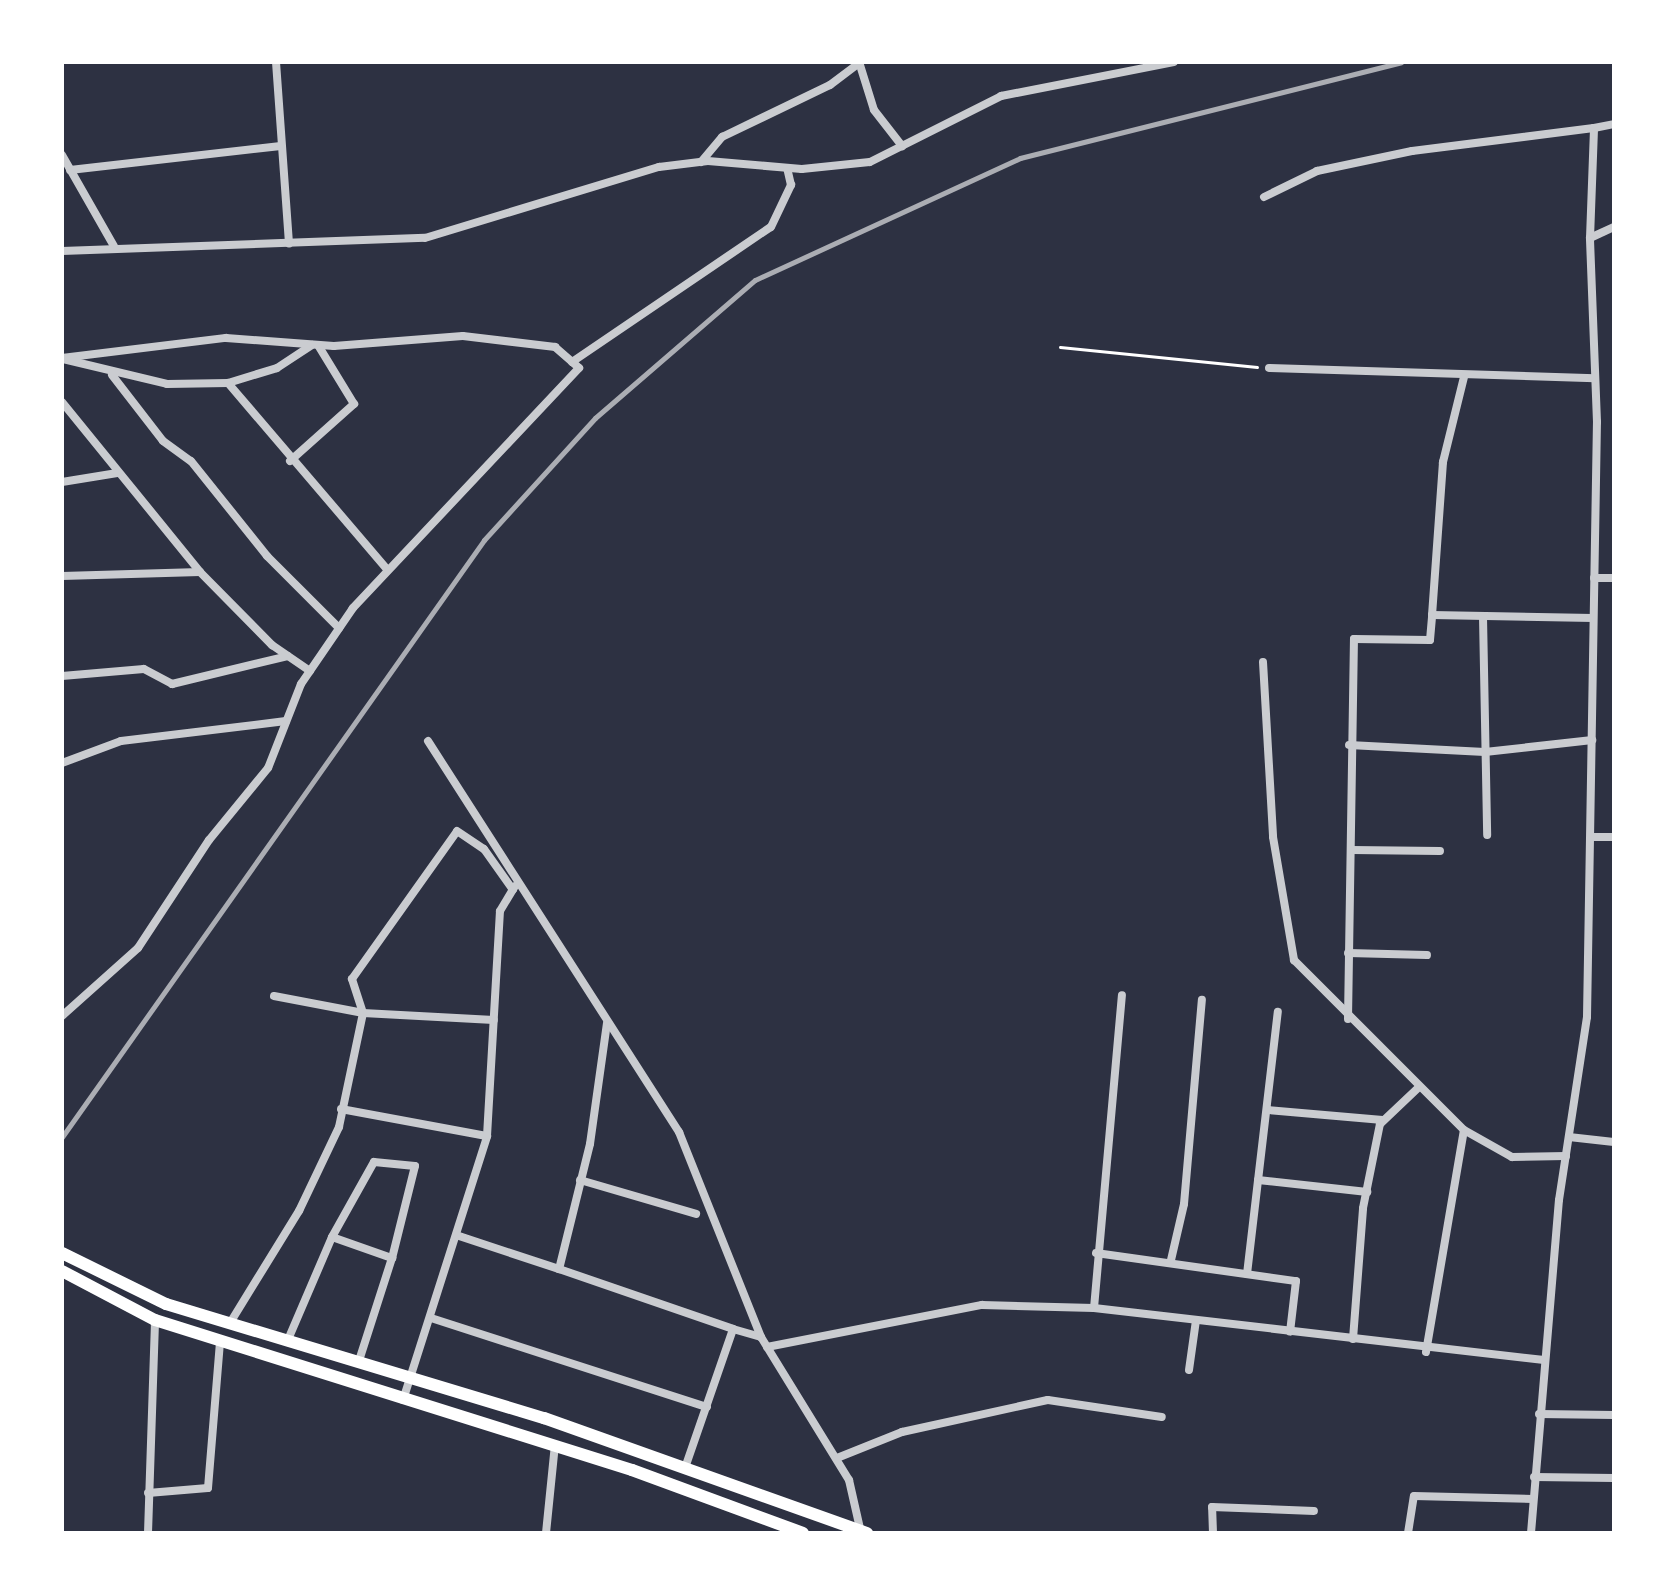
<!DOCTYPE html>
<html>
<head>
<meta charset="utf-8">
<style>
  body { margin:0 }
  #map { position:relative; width:1676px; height:1595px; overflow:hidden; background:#2d3142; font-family:Arial,sans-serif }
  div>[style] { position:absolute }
  .path>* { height:3px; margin:-1.5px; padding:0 1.5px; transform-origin:1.5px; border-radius:1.5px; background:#fff }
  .minor>* { height:8px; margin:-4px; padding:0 4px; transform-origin:4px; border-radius:4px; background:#caccd0 }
  .primary>* { height:12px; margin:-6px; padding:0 6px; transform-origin:6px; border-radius:6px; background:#fff }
  .rail>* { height:5px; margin:-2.5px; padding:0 2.5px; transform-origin:2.5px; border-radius:2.5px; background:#abadb3 }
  span { translate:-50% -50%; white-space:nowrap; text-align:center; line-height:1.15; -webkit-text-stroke:8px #fff; paint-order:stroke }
  .frame { position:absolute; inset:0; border:64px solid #fff; pointer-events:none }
</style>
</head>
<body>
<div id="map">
  <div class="path">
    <i style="left:1060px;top:347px;width:198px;rotate:5.8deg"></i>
  </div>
  <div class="minor">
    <i style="left:276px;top:62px;width:182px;rotate:85.9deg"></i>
    <i style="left:860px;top:65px;width:47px;rotate:72.7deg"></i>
    <i style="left:874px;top:110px;width:46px;rotate:52.1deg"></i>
    <i style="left:62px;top:155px;width:105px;rotate:60.3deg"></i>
    <i style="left:701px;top:162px;width:33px;rotate:-50deg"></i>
    <i style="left:722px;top:137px;width:120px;rotate:-25.7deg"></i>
    <i style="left:830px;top:85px;width:38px;rotate:-37deg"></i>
    <i style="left:70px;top:170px;width:212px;rotate:-6.5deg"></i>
    <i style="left:1264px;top:197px;width:59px;rotate:-26.1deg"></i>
    <i style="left:1317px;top:171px;width:97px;rotate:-11.9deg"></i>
    <i style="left:1412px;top:151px;width:183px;rotate:-7.2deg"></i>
    <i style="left:1590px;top:238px;width:110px;rotate:-87.9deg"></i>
    <i style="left:1594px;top:128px;width:20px;rotate:-11deg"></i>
    <i style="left:62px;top:251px;width:363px;rotate:-2.1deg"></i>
    <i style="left:425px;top:238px;width:245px;rotate:-16.9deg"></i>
    <i style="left:659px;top:167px;width:49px;rotate:-7deg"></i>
    <i style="left:708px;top:161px;width:94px;rotate:4.9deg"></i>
    <i style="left:802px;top:169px;width:68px;rotate:-5.9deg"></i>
    <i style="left:870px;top:162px;width:147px;rotate:-26.7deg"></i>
    <i style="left:1001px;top:96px;width:176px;rotate:-11.1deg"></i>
    <i style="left:62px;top:358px;width:165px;rotate:-7deg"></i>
    <i style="left:226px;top:338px;width:108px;rotate:4.2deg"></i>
    <i style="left:334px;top:346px;width:129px;rotate:-4.4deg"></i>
    <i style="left:463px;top:336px;width:93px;rotate:6.8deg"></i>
    <i style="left:555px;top:347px;width:32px;rotate:41deg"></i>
    <i style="left:579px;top:368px;width:330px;rotate:133.3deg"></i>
    <i style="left:353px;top:608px;width:92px;rotate:124.4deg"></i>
    <i style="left:301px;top:684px;width:90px;rotate:111.4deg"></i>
    <i style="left:268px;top:768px;width:93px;rotate:129.3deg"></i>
    <i style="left:209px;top:840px;width:129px;rotate:123.3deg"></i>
    <i style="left:138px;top:948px;width:102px;rotate:138.2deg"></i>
    <i style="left:63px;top:359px;width:107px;rotate:13.5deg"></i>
    <i style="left:167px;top:384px;width:61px;rotate:-0.9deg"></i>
    <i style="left:228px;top:383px;width:51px;rotate:-17deg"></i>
    <i style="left:277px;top:368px;width:42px;rotate:-33.3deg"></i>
    <i style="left:572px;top:362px;width:240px;rotate:-34.2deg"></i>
    <i style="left:771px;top:227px;width:47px;rotate:-64.5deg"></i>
    <i style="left:791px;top:185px;width:17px;rotate:-103deg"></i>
    <i style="left:1269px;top:368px;width:326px;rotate:1.8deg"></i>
    <i style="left:112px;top:375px;width:83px;rotate:52.3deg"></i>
    <i style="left:163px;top:441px;width:34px;rotate:36deg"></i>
    <i style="left:191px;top:461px;width:122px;rotate:51.3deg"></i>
    <i style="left:267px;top:556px;width:102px;rotate:45deg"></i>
    <i style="left:1464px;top:377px;width:88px;rotate:103.9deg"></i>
    <i style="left:1443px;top:462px;width:153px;rotate:94.1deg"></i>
    <i style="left:1432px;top:615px;width:161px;rotate:1.1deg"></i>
    <i style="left:228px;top:383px;width:245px;rotate:49.5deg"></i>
    <i style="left:62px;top:402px;width:219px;rotate:50.9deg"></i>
    <i style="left:200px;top:572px;width:103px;rotate:45.4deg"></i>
    <i style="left:272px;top:645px;width:46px;rotate:34.4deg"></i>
    <i style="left:290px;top:461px;width:86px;rotate:-41.7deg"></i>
    <i style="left:354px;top:404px;width:69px;rotate:-121.4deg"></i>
    <i style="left:62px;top:482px;width:56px;rotate:-9.3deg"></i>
    <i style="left:62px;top:576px;width:138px;rotate:-1.7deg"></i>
    <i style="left:1594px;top:578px;width:20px"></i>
    <i style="left:1483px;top:617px;width:218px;rotate:88.9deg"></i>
    <i style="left:1263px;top:662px;width:175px;rotate:86.7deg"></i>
    <i style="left:1273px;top:837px;width:125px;rotate:80.3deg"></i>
    <i style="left:1294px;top:960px;width:240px;rotate:45deg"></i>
    <i style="left:1464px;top:1130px;width:55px;rotate:29.4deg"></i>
    <i style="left:1512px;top:1157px;width:54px;rotate:-1.1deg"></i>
    <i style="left:62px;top:676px;width:82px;rotate:-4.9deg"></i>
    <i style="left:144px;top:669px;width:32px;rotate:28deg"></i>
    <i style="left:172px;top:684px;width:119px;rotate:-13.6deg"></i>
    <i style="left:428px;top:741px;width:465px;rotate:57.3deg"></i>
    <i style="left:679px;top:1132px;width:221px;rotate:68.2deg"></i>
    <i style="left:761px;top:1337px;width:168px;rotate:58.4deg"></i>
    <i style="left:849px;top:1480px;width:54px;rotate:77.2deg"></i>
    <i style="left:1349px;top:745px;width:136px;rotate:2.9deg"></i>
    <i style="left:1485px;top:752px;width:108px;rotate:-6.4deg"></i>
    <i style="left:62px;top:763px;width:63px;rotate:-20.4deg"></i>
    <i style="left:121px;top:741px;width:166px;rotate:-6.9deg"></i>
    <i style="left:1592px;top:837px;width:22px"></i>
    <i style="left:1352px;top:850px;width:88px;rotate:0.7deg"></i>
    <i style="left:1348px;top:953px;width:79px;rotate:1.5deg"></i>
    <i style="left:274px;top:996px;width:91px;rotate:10.8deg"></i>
    <i style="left:363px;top:1013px;width:131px;rotate:3.1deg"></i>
    <i style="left:1348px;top:1019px;width:380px;rotate:-89.1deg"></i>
    <i style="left:1354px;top:639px;width:76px;rotate:0.8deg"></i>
    <i style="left:1430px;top:640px;width:25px;rotate:-85deg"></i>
    <i style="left:607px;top:1023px;width:122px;rotate:98deg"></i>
    <i style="left:590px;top:1144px;width:129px;rotate:103.9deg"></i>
    <i style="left:559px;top:1269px;width:184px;rotate:19deg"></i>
    <i style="left:341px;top:1109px;width:148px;rotate:10.5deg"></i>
    <i style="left:1268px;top:1110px;width:115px;rotate:5deg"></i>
    <i style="left:1569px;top:1137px;width:45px;rotate:6.3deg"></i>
    <i style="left:580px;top:1180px;width:121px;rotate:16.3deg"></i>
    <i style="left:1258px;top:1180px;width:110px;rotate:6.3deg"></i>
    <i style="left:456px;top:1235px;width:108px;rotate:18.3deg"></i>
    <i style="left:332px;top:1237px;width:86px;rotate:-60.8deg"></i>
    <i style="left:374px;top:1162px;width:41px;rotate:5.6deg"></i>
    <i style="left:415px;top:1166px;width:95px;rotate:104deg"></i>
    <i style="left:1096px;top:1253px;width:202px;rotate:8deg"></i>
    <i style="left:1296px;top:1281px;width:51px;rotate:96.7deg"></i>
    <i style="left:1171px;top:1260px;width:57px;rotate:-76.9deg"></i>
    <i style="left:1184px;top:1204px;width:205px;rotate:-85deg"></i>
    <i style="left:1247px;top:1274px;width:264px;rotate:-83.3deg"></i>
    <i style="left:1094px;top:1308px;width:314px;rotate:-84.9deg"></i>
    <i style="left:431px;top:1318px;width:290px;rotate:17.9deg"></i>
    <i style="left:230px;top:1323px;width:132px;rotate:-58.4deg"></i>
    <i style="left:299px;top:1211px;width:93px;rotate:-64.5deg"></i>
    <i style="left:339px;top:1127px;width:116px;rotate:-78.1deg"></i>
    <i style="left:363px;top:1013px;width:36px;rotate:-108deg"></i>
    <i style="left:352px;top:979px;width:181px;rotate:-54.6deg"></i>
    <i style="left:457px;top:831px;width:32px;rotate:34deg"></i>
    <i style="left:484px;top:849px;width:50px;rotate:54.7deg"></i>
    <i style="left:1353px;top:1339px;width:131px;rotate:-85.6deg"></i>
    <i style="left:1363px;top:1208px;width:86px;rotate:-78.6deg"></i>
    <i style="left:1380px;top:1124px;width:51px;rotate:-43.4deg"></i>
    <i style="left:287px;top:1342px;width:114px;rotate:-66.8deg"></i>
    <i style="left:332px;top:1237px;width:64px;rotate:19.3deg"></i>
    <i style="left:392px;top:1258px;width:108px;rotate:107.8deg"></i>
    <i style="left:767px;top:1347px;width:219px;rotate:-11.1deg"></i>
    <i style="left:982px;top:1305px;width:112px;rotate:1.5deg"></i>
    <i style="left:1094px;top:1308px;width:453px;rotate:6.6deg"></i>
    <i style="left:1426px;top:1352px;width:225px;rotate:-80.3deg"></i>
    <i style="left:1189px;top:1370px;width:50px;rotate:-82deg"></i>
    <i style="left:403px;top:1400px;width:277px;rotate:-72.3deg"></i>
    <i style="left:487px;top:1136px;width:225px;rotate:-86.7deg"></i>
    <i style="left:500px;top:911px;width:29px;rotate:-59deg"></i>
    <i style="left:1539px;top:1414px;width:75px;rotate:0.8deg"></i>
    <i style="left:837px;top:1458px;width:70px;rotate:-21.8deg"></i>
    <i style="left:902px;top:1432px;width:149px;rotate:-12.4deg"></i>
    <i style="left:1048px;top:1400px;width:115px;rotate:8.5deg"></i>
    <i style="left:686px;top:1465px;width:144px;rotate:-70.9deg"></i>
    <i style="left:733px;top:1329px;width:29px;rotate:16deg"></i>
    <i style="left:1534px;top:1477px;width:80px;rotate:0.7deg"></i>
    <i style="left:148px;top:1493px;width:60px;rotate:-4.8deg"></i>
    <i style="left:208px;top:1488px;width:146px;rotate:-85.3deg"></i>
    <i style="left:148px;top:1533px;width:213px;rotate:-88.1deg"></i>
    <i style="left:546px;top:1533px;width:88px;rotate:-84.2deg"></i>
    <i style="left:1213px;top:1533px;width:26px;rotate:-92deg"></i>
    <i style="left:1212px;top:1507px;width:102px;rotate:2.2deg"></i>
    <i style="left:1408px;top:1533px;width:37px;rotate:-81deg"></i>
    <i style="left:1414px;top:1496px;width:119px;rotate:1.4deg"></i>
    <i style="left:1531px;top:1533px;width:334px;rotate:-85.2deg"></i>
    <i style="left:1559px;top:1200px;width:185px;rotate:-81.3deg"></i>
    <i style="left:1587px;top:1017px;width:595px;rotate:-89.04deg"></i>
    <i style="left:1597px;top:422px;width:184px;rotate:-92.2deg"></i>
    <i style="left:1590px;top:238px;width:26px;rotate:-25deg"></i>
  </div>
  <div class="primary">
    <i style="left:62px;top:1253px;width:116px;rotate:26.1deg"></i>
    <i style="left:166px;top:1304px;width:395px;rotate:16.8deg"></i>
    <i style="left:544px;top:1418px;width:343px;rotate:19.6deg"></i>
    <i style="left:62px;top:1271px;width:105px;rotate:27.8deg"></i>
    <i style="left:155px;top:1320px;width:500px;rotate:17.46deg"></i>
    <i style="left:632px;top:1470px;width:182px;rotate:20.2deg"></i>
  </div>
  <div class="rail">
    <i style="left:62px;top:1137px;width:731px;rotate:-54.74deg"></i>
    <i style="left:484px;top:540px;width:165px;rotate:-47.7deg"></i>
    <i style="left:595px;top:418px;width:211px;rotate:-40.8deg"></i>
    <i style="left:755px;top:280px;width:292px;rotate:-24.7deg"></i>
    <i style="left:1020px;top:158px;width:393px;rotate:-14.1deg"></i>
  </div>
  <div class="frame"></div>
</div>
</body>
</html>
